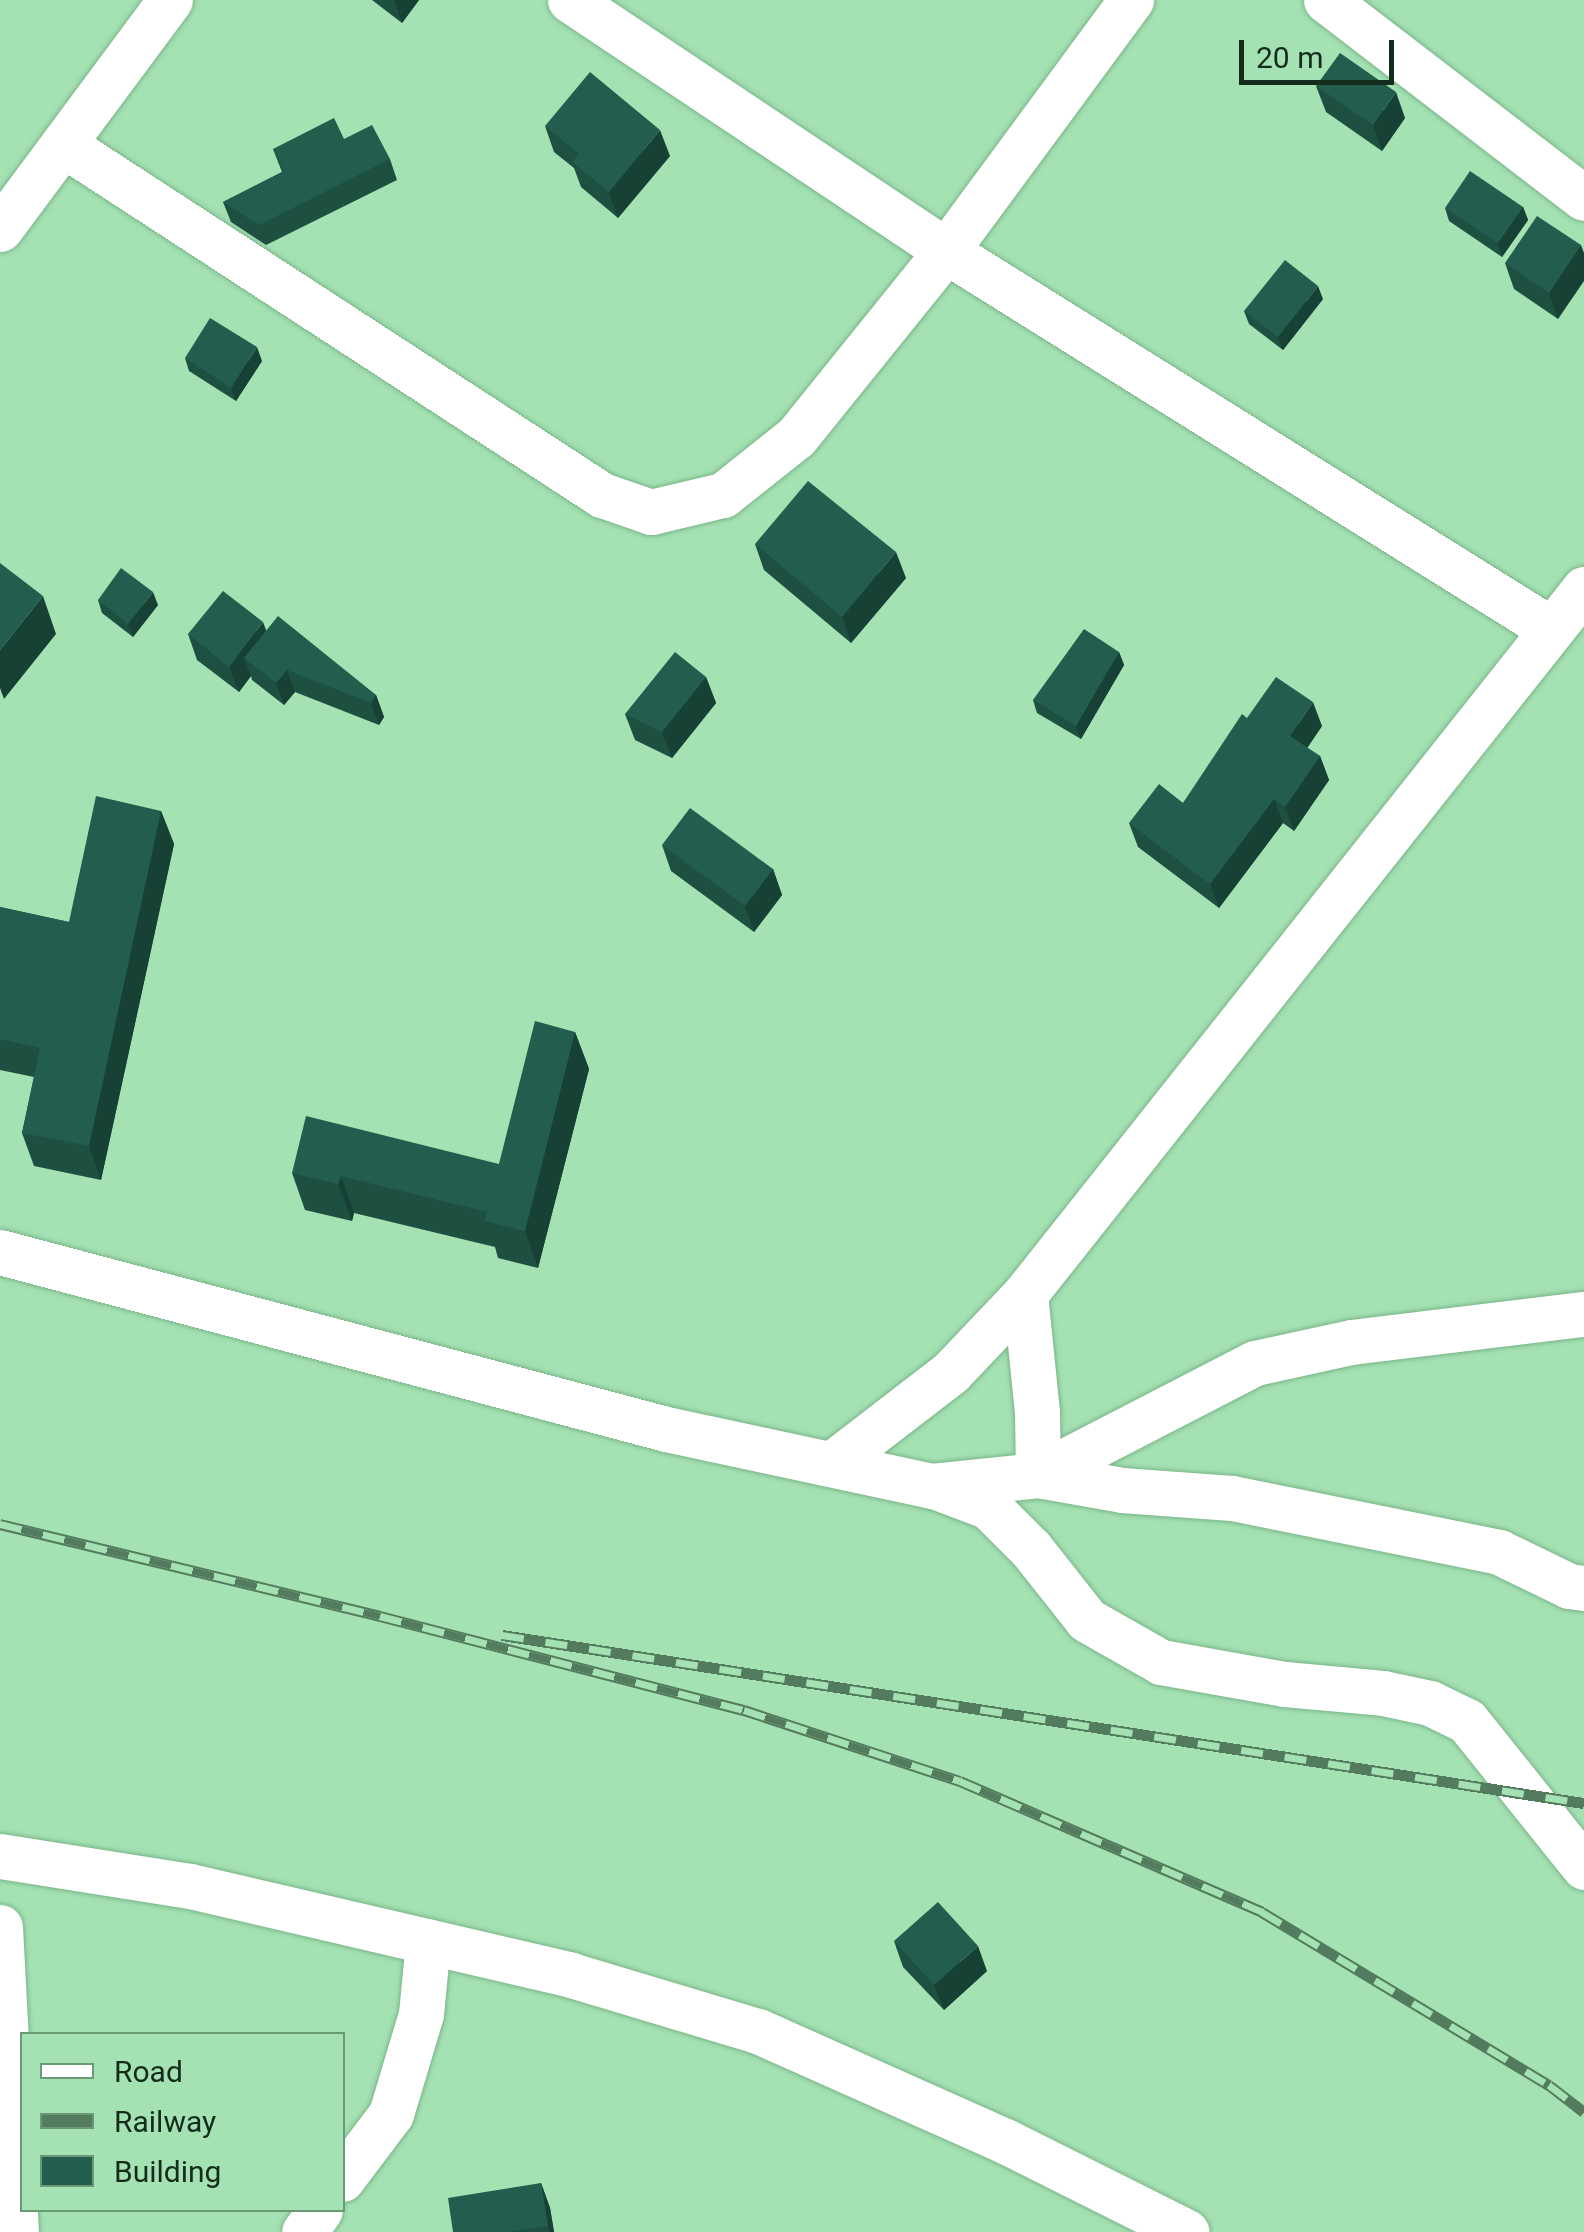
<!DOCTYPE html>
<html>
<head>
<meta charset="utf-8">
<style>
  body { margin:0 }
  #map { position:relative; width:1584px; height:2232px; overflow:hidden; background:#a4e1b3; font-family:Roboto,sans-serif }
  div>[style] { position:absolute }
  .roads { filter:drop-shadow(0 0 2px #7ab589) drop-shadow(0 0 2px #7ab589) }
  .street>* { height:45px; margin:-22.5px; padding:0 22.5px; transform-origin:22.5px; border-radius:22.5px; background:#fff }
  .rail>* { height:11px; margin-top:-5.5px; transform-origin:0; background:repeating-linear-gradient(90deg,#a4e1b3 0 22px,#537b5d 0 44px); box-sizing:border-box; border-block:2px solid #537b5d }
  .wall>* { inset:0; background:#1e5042 }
  .shaded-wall>* { inset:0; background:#184136 }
  .building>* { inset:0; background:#235d4d }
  span { translate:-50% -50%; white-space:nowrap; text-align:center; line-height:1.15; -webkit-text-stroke:10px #a4e1b3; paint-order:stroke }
  .legend { position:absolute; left:20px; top:2032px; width:325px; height:180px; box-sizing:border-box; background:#a4e1b3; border:2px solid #6a9976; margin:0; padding:12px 18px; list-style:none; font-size:30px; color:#142c1b }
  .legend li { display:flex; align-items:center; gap:20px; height:50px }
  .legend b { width:50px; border:2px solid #6a9976 }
  .scale { position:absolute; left:1239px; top:40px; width:155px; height:45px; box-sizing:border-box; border:5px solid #142c1b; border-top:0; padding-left:12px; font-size:30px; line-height:35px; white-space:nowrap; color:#142c1b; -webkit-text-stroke:8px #a4e1b3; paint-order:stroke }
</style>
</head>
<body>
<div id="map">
  <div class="roads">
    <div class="street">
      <i style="left:570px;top:0;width:452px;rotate:33.7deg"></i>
      <i style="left:946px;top:251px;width:711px;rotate:32.01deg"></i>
      <i style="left:1326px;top:0;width:325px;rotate:37.5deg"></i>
      <i style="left:64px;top:145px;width:642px;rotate:33.05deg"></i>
      <i style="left:602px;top:495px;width:52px;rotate:19.1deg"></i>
      <i style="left:651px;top:512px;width:74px;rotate:-13.3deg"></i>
      <i style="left:723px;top:495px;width:93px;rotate:-38.5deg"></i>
      <i style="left:796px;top:437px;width:239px;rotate:-51.1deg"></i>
      <i style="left:946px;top:251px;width:312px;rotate:-53.6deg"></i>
      <i style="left:0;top:229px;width:285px;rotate:-53.4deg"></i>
      <i style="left:0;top:1252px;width:689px;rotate:14.88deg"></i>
      <i style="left:666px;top:1429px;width:272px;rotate:12.1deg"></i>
      <i style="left:932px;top:1486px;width:107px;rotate:-5.9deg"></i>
      <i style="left:1038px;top:1475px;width:244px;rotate:-27.3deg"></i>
      <i style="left:1255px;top:1363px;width:98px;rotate:-12.3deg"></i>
      <i style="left:1351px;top:1342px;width:235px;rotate:-6.9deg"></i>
      <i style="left:1025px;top:1294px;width:119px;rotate:84.2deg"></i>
      <i style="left:1037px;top:1412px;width:63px;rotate:89.1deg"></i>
      <i style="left:1038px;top:1475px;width:85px;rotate:10.1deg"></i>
      <i style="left:1122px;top:1490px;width:110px;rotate:4.2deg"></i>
      <i style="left:1232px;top:1498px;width:272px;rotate:11.4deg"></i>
      <i style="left:1499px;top:1552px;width:78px;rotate:25.9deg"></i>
      <i style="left:1569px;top:1586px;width:15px;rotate:8deg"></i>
      <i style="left:833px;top:1463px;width:149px;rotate:-37.6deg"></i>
      <i style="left:951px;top:1372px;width:108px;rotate:-46.5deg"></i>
      <i style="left:1025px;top:1294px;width:900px;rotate:-51.59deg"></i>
      <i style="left:939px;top:1488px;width:53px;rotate:20.8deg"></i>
      <i style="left:989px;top:1507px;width:59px;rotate:45deg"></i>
      <i style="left:1031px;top:1549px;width:90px;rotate:51.7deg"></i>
      <i style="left:1087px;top:1620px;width:85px;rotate:29.6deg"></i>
      <i style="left:1161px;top:1662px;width:126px;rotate:10.1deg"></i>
      <i style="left:1285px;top:1684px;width:98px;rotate:5.2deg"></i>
      <i style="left:1383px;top:1693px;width:48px;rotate:12deg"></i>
      <i style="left:1430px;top:1703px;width:41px;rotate:25.9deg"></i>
      <i style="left:1467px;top:1721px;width:187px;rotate:51.3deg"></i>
      <i style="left:0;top:1856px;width:192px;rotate:9deg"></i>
      <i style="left:190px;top:1886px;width:391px;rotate:13.1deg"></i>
      <i style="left:571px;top:1975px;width:195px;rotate:16.7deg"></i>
      <i style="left:758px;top:2031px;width:270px;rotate:24deg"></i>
      <i style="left:1005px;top:2141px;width:203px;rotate:26.6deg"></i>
      <i style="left:0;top:1927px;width:305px;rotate:87deg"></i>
      <i style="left:342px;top:2179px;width:81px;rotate:-53deg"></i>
      <i style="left:391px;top:2114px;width:104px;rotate:-73.3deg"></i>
      <i style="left:421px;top:2014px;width:73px;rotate:-84.5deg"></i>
      <i style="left:304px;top:2232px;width:27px;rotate:-54deg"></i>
    </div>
  </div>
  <div class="rail">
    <i style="left:0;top:1524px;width:391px;rotate:13.6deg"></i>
    <i style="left:380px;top:1616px;width:376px;rotate:14.5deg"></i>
    <i style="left:744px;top:1710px;width:227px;rotate:18.2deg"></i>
    <i style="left:960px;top:1781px;width:329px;rotate:23.4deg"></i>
    <i style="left:1262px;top:1912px;width:335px;rotate:31.1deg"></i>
    <i style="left:1549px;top:2085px;width:44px;rotate:37.6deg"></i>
    <i style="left:502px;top:1635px;width:1095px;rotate:8.83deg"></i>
  </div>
  <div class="wall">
    <i style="clip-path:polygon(372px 0,419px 0,402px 23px)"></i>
    <i style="clip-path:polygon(1316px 86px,1405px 118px,1382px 151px,1326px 112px)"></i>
    <i style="clip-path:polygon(545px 126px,670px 156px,618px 218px,581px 187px,574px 168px,554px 152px)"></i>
    <i style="clip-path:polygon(344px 139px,390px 159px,397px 180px,266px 245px,231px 222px,223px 202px,282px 172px,273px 149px)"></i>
    <i style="clip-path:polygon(1523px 207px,1528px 220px,1502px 257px,1449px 221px,1445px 208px)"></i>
    <i style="clip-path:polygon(1581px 245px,1558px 319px,1514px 289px,1505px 263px)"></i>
    <i style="clip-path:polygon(1323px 299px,1283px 350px,1249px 324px,1244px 311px)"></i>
    <i style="clip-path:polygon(185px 358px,262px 361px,236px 401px,189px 371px)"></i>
    <i style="clip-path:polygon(755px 544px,906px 578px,851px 643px,764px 570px)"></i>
    <i style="clip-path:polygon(98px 600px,158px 605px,133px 637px,102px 613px)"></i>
    <i style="clip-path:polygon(266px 631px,376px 695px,384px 717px,379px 725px,295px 692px,284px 705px,252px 680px,251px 676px,239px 692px,197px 660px,188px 634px)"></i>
    <i style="clip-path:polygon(1119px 652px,1124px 665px,1081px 739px,1037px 713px,1033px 700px)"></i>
    <i style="clip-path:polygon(706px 677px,716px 703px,672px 758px,635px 740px,625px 714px)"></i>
    <i style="clip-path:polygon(1247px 718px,1322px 726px,1307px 748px,1320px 756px,1329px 780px,1294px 831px,1283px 823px,1219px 908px,1138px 847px,1129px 823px,1183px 803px)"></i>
    <i style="clip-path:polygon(161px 811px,174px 844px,101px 1180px,34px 1166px,22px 1133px,34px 1077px,0 1070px,0 907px,69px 922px)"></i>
    <i style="clip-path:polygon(662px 845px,773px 869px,782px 895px,754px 932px,671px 871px)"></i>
    <i style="clip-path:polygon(575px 1032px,589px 1069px,538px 1268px,498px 1258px,495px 1247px,354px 1213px,352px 1221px,305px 1210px,292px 1173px,499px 1164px)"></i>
    <i style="clip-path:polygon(894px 1941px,987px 1971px,944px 2010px,903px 1967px)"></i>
    <i style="clip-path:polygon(541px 2183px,550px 2208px,554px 2232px,453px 2232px)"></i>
  </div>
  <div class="shaded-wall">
    <i style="clip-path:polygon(394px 0,419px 0,402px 23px)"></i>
    <i style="clip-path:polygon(1396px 92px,1405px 118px,1382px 151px,1373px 125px)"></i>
    <i style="clip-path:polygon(660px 130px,670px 156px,618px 218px,609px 192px)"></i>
    <i style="clip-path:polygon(1523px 207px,1528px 220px,1502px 257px,1498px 243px)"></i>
    <i style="clip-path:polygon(1581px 245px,1584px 253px,1584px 281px,1558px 319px,1549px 293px)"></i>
    <i style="clip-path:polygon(1318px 286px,1323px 299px,1283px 350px,1278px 337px)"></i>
    <i style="clip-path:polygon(257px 347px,262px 361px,236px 401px,231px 388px)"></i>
    <i style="clip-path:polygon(896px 552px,906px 578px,851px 643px,842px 617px)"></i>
    <i style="clip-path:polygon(153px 592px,158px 605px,133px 637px,128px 624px)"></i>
    <i style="clip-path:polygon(43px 596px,56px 634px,4px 699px,0 688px,0 650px)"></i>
    <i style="clip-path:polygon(263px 622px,273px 648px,244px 658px,251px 676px,239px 692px,229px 667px)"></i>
    <i style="clip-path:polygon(1119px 652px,1124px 665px,1081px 739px,1076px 726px)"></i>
    <i style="clip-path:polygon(287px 670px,295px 692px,284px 705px,276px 683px)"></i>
    <i style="clip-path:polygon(706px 677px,716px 703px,672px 758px,662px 732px)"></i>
    <i style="clip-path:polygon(376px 695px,384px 717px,379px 725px,371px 703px)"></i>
    <i style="clip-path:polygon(1313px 702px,1322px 726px,1299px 760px,1290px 736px)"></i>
    <i style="clip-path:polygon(1320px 756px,1329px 780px,1294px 831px,1285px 807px)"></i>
    <i style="clip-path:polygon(1274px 799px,1283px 823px,1219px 908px,1210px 884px)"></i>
    <i style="clip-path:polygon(161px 811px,174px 844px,101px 1180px,89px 1146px)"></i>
    <i style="clip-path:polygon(773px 869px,782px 895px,754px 932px,745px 906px)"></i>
    <i style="clip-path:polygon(575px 1032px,589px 1069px,538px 1268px,525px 1231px)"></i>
    <i style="clip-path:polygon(341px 1176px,354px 1213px,352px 1221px,338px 1184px)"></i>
    <i style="clip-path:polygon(978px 1946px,987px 1971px,944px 2010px,934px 1985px)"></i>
    <i style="clip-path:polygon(541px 2183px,550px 2208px,554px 2232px,550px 2232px,548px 2226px)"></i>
  </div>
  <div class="building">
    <i style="clip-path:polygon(1340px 53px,1396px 92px,1373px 125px,1316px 86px)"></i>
    <i style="clip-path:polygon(590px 72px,660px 130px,609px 192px,572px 162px,579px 154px,545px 126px)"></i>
    <i style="clip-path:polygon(334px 118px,344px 139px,372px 125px,390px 159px,259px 225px,223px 202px,284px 171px,273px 149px)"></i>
    <i style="clip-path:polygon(1470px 171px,1523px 207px,1498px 243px,1445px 208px)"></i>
    <i style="clip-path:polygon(1537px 216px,1581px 245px,1549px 293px,1505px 263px)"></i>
    <i style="clip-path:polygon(1285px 260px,1318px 286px,1278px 337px,1244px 311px)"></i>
    <i style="clip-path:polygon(210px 318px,257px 347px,231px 388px,185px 358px)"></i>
    <i style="clip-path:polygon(808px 481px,896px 552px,842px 617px,755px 544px)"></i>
    <i style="clip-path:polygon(0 563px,43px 596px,0 650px)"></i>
    <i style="clip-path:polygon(121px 568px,153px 592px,128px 624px,98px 600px)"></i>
    <i style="clip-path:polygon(223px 591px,263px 622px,229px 667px,188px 634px)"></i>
    <i style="clip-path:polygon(278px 616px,376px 695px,371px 703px,287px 670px,276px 683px,244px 658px)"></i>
    <i style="clip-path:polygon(1084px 629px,1119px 652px,1076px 726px,1033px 700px)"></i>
    <i style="clip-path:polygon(675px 652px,706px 677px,662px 732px,625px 714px)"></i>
    <i style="clip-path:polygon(1276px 677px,1313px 702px,1290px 736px,1320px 756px,1285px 807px,1274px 799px,1210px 884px,1129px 823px,1159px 784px,1183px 803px,1242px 714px,1247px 718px)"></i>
    <i style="clip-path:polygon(96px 796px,161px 811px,89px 1146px,22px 1133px,40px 1048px,0 1039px,0 907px,69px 922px)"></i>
    <i style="clip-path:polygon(690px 808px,773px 869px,745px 906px,662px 845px)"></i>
    <i style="clip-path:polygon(535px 1021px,575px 1032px,525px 1231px,485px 1221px,487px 1212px,341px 1176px,338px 1184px,292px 1173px,306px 1116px,499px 1164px)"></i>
    <i style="clip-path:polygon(938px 1902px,978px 1946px,934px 1985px,894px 1941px)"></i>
    <i style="clip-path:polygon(541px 2183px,548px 2226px,510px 2232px,453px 2232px,448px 2198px)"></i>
  </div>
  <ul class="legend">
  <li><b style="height:12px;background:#fff"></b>Road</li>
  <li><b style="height:12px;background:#537b5d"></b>Railway</li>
  <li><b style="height:28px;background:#235d4d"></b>Building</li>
  </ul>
  <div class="scale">20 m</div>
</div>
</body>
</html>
